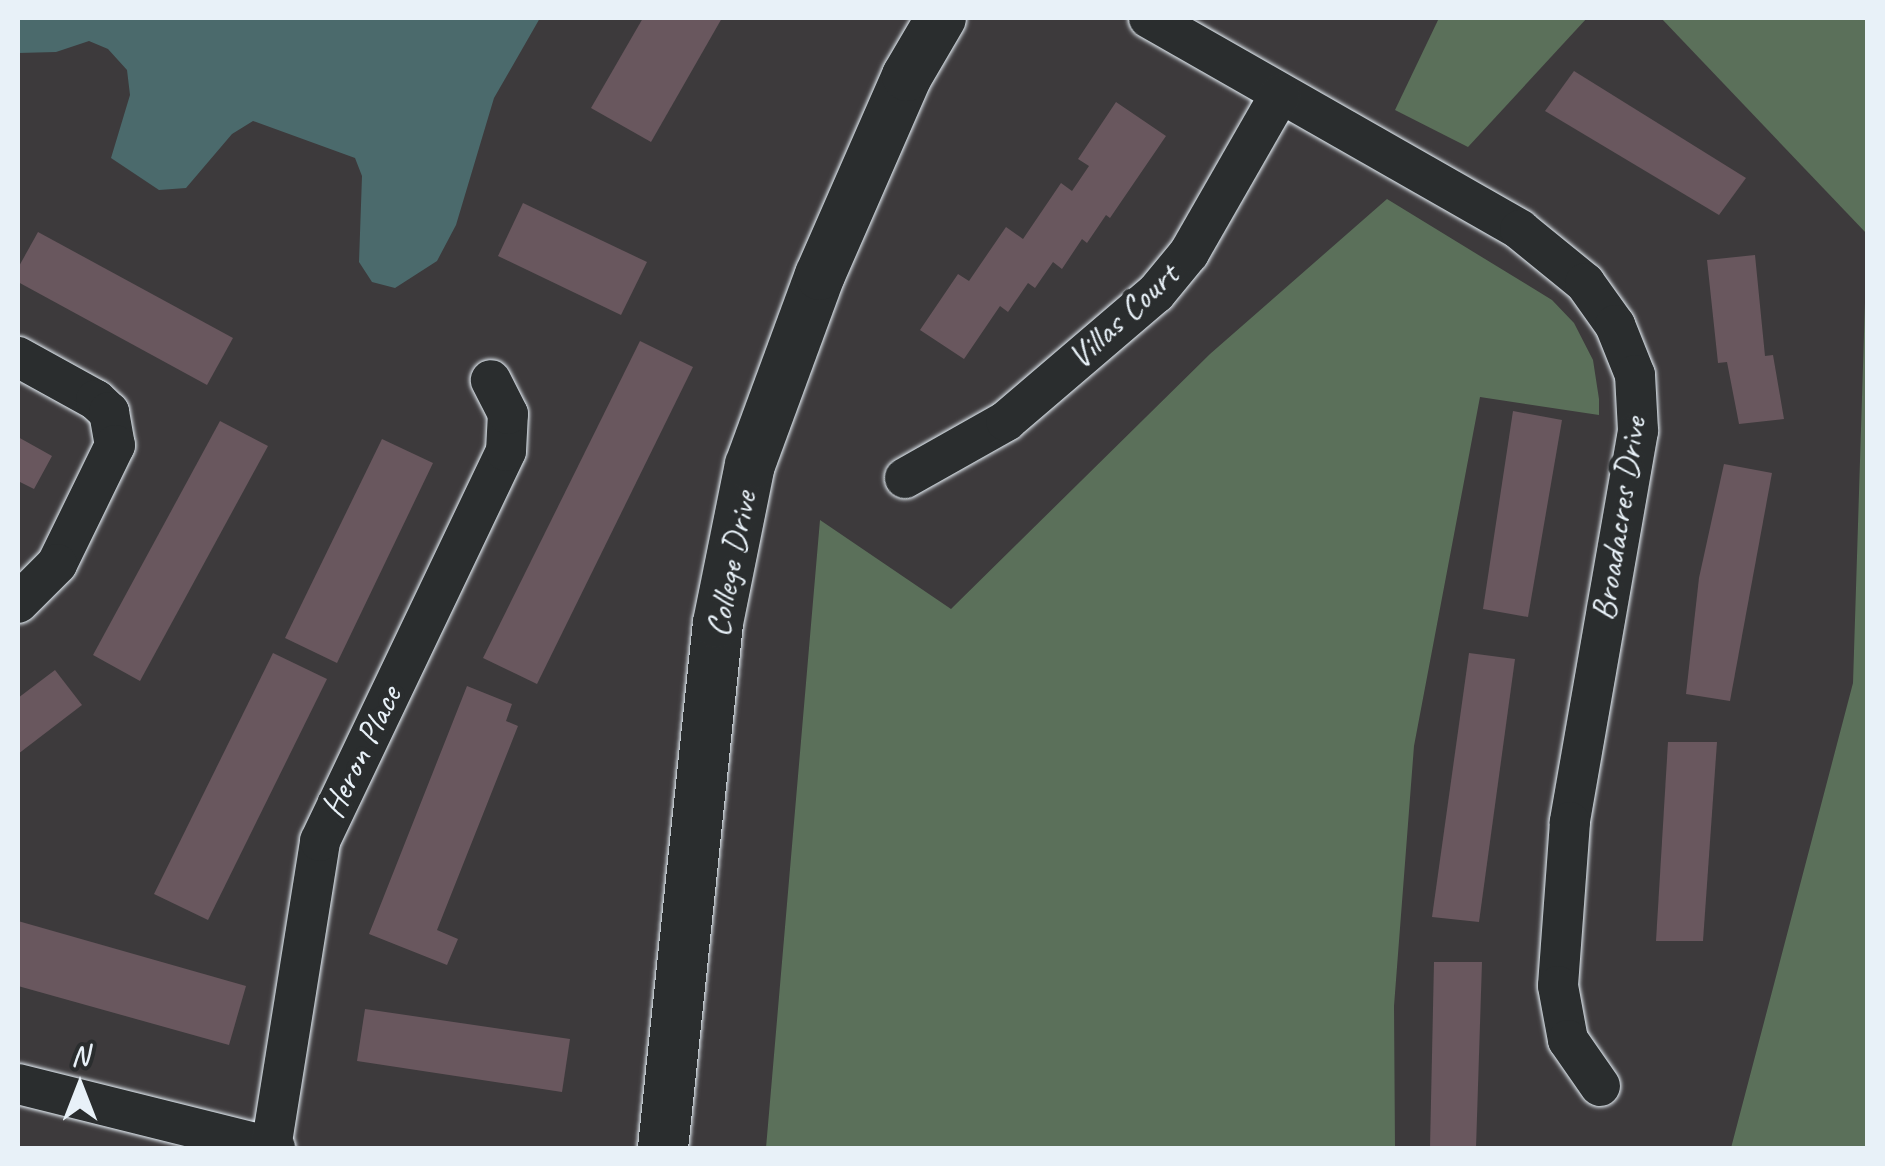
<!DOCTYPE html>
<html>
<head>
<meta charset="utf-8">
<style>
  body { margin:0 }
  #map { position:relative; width:1885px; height:1166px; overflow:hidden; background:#3d3a3c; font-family:Caveat,sans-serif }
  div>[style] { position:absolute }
  .green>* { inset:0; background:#5b705a }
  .water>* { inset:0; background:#4b6a6c }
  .building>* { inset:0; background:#69575e }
  .roads { filter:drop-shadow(0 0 2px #e8f1f8) drop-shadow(0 0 2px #e8f1f8) }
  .minor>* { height:40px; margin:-20px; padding:0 20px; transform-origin:20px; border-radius:20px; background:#2a2d2e }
  .major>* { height:50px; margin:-25px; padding:0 25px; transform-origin:25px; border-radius:25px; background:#2a2d2e }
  span { translate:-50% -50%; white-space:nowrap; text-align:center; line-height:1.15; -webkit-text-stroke:10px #2a2d2e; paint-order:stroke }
  .street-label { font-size:35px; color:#e8f1f8 }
  .frame { position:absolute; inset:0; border:20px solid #e8f1f8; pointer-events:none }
  .north { position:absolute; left:30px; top:1036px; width:100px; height:100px; -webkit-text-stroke:8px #2a2d2e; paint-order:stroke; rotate:0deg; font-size:28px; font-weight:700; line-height:40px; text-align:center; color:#e8f1f8 }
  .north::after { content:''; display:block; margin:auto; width:35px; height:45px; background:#e8f1f8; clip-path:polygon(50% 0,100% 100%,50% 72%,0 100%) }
</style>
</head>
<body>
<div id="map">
  <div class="green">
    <i style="clip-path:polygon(1439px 18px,1587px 18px,1468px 147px,1395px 110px)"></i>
    <i style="clip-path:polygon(1661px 18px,1867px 18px,1867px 234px)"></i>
    <i style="clip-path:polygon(1387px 199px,1552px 300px,1574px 323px,1593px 360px,1599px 399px,1599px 415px,1480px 397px,1414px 746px,1394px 1006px,1395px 1148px,766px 1148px,820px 520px,951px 609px,1210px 354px)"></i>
    <i style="clip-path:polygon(1867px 239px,1867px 1148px,1731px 1148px,1853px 683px)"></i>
  </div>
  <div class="water">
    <i style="clip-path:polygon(18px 18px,540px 18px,494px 98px,456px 225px,437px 261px,395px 288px,372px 282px,359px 262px,362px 176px,355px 158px,253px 121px,232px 134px,186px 188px,159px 190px,111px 158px,130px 95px,127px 70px,108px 49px,89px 41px,56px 52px,18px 53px)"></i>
  </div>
  <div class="building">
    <i style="clip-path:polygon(643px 18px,722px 18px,651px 142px,591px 108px)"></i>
    <i style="clip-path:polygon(1574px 71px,1746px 178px,1719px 215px,1545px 111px)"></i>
    <i style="clip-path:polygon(1116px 102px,1166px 136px,1110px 218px,1106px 215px,1087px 243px,1082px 239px,1062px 269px,1053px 262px,1035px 288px,1028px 283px,1008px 312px,1000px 306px,964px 359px,920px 330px,958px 274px,969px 281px,1006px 227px,1023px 239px,1061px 183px,1072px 191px,1089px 166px,1078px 159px)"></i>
    <i style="clip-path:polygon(523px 203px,647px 262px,621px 315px,498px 256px)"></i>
    <i style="clip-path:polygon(38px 232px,233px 338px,207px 385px,18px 282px,18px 268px)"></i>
    <i style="clip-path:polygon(1755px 255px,1765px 356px,1773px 355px,1784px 419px,1739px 424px,1727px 362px,1718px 363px,1707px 260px)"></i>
    <i style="clip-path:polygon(640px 341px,693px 367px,537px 684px,483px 658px)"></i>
    <i style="clip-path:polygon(1513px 411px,1562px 420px,1528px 617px,1483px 609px)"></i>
    <i style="clip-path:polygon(220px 421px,268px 446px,140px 681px,93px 655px)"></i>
    <i style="clip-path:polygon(18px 437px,52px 456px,34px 489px,20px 482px,18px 488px)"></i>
    <i style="clip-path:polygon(382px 439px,433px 463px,337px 663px,285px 638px)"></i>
    <i style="clip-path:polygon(1724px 464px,1772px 473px,1730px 701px,1686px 694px,1699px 578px)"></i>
    <i style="clip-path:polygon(273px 653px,327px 679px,208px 920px,154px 894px)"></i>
    <i style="clip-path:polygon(1469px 653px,1515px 659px,1479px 922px,1432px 917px)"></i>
    <i style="clip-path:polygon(55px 670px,82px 705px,18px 754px,18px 698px)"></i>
    <i style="clip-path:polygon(467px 686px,512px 704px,506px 721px,518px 726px,437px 930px,458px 939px,447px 965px,369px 934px)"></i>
    <i style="clip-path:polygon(1668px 742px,1717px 742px,1703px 941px,1656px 941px)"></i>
    <i style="clip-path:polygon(18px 921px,246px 986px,229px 1045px,18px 986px)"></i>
    <i style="clip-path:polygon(1434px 962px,1482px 962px,1476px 1148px,1430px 1148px)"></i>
    <i style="clip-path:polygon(365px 1009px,570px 1039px,562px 1092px,357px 1061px)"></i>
  </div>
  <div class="roads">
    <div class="minor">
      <i style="left:1149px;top:18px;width:427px;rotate:29.7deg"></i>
      <i style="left:1520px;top:230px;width:84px;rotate:39.2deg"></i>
      <i style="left:1585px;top:283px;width:52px;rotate:54.5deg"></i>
      <i style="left:1615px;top:325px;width:54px;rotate:68.2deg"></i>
      <i style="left:1635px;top:375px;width:56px;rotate:86.9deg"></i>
      <i style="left:1638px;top:431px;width:397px;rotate:99.9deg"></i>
      <i style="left:1570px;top:822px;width:164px;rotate:94.2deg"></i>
      <i style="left:1558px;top:986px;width:55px;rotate:79.5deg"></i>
      <i style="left:1568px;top:1040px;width:56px;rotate:55.2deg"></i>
      <i style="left:18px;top:357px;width:89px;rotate:28.9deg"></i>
      <i style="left:96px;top:400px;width:18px;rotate:43deg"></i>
      <i style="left:109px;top:412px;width:34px;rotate:80deg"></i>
      <i style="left:115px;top:445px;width:132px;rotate:116deg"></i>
      <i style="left:57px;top:564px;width:55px;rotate:135deg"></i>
      <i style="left:905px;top:478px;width:116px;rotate:-29.4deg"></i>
      <i style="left:1006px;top:421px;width:197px;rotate:-40.5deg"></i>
      <i style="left:1156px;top:293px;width:52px;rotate:-50.5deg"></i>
      <i style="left:1189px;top:253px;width:183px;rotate:-60.2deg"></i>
      <i style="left:18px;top:1084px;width:265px;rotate:14deg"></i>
      <i style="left:271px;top:1148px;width:311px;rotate:-80.9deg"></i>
      <i style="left:320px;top:841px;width:432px;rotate:-64.5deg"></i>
      <i style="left:506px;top:451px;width:37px;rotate:-87deg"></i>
      <i style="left:508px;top:414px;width:38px;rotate:-117deg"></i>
    </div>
    <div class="major">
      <i style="left:663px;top:1148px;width:528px;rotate:-84.02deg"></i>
      <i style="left:718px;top:623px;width:161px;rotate:-78.6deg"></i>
      <i style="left:750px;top:465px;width:202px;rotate:-69.8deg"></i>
      <i style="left:820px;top:275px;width:217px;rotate:-66.4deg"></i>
      <i style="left:907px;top:76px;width:67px;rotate:-59.6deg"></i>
    </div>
  </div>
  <div class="street-label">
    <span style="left:1123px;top:316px;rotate:-43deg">Villas Court</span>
    <span style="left:1619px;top:519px;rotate:-81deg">Broadacres Drive</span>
    <span style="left:731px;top:564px;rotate:-79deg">College Drive</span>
    <span style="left:361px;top:752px;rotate:-64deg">Heron Place</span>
  </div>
  <div class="frame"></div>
  <div class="north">N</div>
</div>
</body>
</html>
